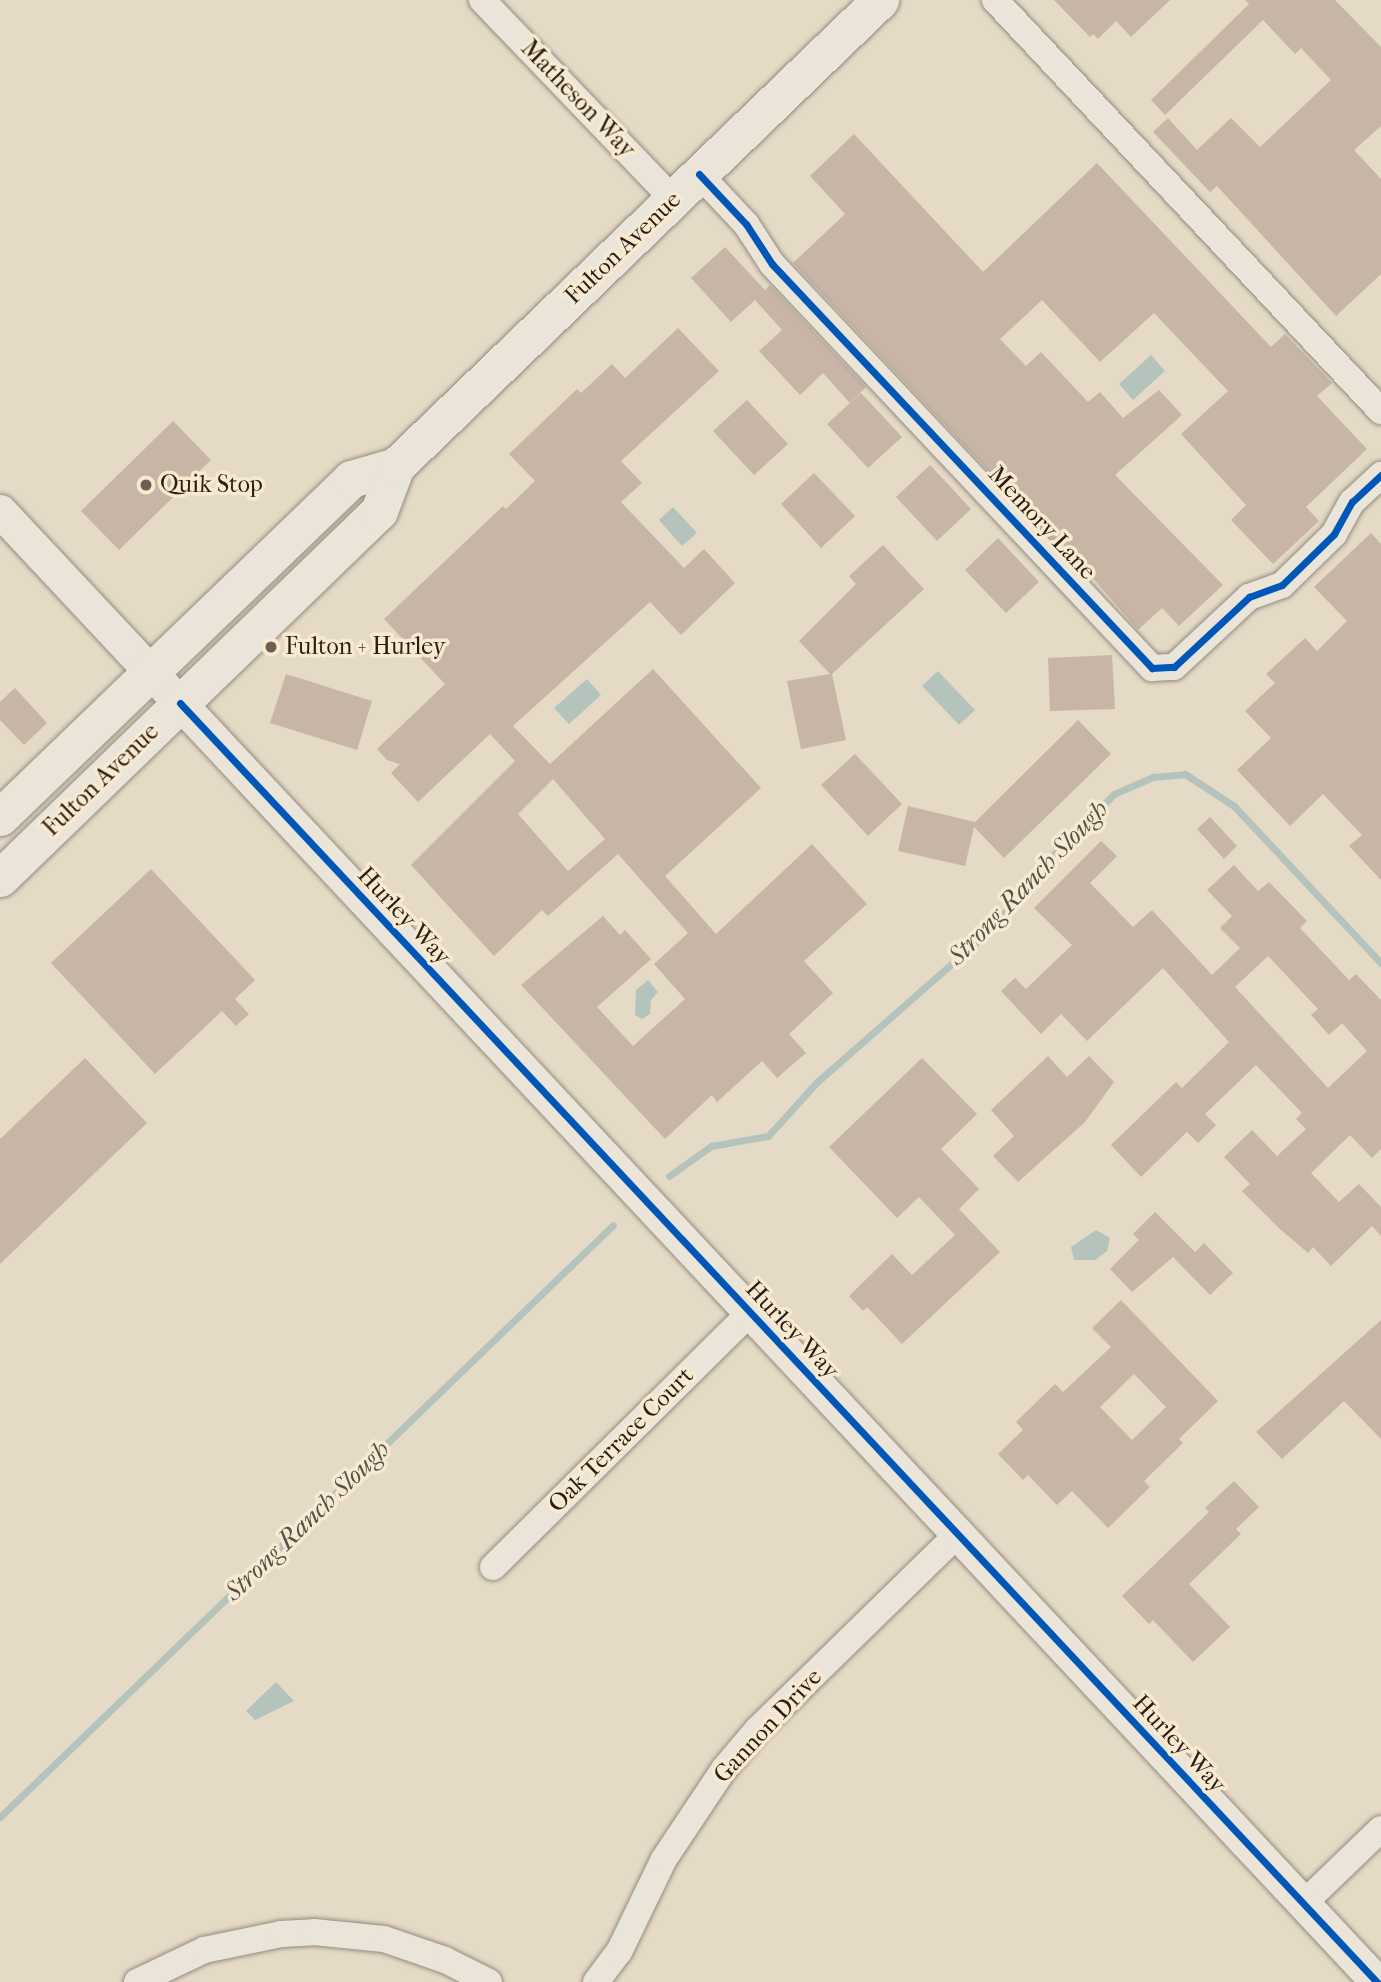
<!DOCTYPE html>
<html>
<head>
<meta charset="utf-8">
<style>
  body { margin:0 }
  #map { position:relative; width:1381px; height:1982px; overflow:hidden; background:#e5dac5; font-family:"IM FELL French Canon",serif }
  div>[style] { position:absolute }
  .water>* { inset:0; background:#b5c3bd }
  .stream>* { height:7px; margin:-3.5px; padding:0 3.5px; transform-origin:3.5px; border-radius:3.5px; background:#b5c3bd }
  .building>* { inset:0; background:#c7b5a5 }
  .roads { filter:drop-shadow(0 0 2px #948c80) drop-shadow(0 0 2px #948c80) }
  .minor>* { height:26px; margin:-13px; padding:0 13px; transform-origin:13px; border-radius:13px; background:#eae4d9 }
  .tertiary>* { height:33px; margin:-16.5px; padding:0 16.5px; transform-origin:16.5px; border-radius:16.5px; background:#eae4d9 }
  .secondary>* { height:37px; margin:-18.5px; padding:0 18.5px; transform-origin:18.5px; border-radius:18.5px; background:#eae4d9 }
  .cycleway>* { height:7px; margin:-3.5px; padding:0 3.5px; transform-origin:3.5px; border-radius:3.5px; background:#0057b8 }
  .dots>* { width:19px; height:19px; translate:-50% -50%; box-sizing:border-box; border:4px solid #f7ead1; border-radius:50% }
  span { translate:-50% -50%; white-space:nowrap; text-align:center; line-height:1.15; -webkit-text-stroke:7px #f7ead1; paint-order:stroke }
  .street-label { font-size:24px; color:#2a1b14 }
  .poi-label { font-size:24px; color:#2a1b14 }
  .left { translate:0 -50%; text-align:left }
  .water-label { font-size:26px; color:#53524e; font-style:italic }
</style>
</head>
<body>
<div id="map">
  <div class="water">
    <i style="clip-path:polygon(1151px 355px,1165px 371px,1133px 400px,1119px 384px)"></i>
    <i style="clip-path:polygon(673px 507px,697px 533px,682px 546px,659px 520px)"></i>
    <i style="clip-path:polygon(938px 671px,975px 710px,959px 725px,922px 686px)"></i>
    <i style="clip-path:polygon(587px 679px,601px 695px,569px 724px,554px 708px)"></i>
    <i style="clip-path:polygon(648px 980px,658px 992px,651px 1000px,650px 1014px,642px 1019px,635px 1015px,636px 990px)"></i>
    <i style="clip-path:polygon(1096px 1230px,1110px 1238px,1107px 1251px,1095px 1260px,1074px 1260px,1071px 1247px)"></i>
    <i style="clip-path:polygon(276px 1682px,294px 1701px,255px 1720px,246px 1711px)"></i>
  </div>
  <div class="stream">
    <i style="left:669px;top:1176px;width:52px;rotate:-35.5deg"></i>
    <i style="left:711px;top:1146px;width:58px;rotate:-10deg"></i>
    <i style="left:768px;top:1136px;width:73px;rotate:-47.8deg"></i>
    <i style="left:817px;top:1082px;width:232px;rotate:-41.3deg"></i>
    <i style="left:991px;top:929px;width:99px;rotate:-49.9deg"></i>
    <i style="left:1055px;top:853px;width:83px;rotate:-45deg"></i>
    <i style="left:1114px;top:794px;width:43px;rotate:-23.6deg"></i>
    <i style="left:1153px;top:777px;width:32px;rotate:-5deg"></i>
    <i style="left:1185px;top:774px;width:59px;rotate:33.1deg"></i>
    <i style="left:1234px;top:806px;width:215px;rotate:46.9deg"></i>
    <i style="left:0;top:1817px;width:852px;rotate:-44deg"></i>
  </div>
  <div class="building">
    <i style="clip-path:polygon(1054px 0,1170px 0,1131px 37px,1116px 21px,1098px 39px,1093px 34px,1090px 37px)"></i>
    <i style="clip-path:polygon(1245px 0,1335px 0,1381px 47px,1381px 126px,1354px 150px,1381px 179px,1381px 274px,1336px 316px,1217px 186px,1210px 192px,1153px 132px,1168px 118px,1197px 150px,1231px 118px,1260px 147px,1331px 80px,1301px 48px,1295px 54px,1263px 20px,1165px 115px,1151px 100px,1249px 4px)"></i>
    <i style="clip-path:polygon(854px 134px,983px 272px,1097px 163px,1271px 347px,1285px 334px,1332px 383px,1317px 396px,1367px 449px,1306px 507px,1319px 521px,1273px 564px,1231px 520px,1246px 505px,1181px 434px,1228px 391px,1154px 313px,1100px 362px,1042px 300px,1000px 339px,1026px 366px,1041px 352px,1088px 402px,1100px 392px,1123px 418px,1159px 390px,1182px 415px,1115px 475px,1223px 585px,1179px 626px,1162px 608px,1138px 630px,1058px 538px,1054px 541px,793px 263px,845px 214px,810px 176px)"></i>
    <i style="clip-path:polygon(725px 247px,765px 290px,770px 285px,866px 387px,850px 403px,823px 373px,800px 395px,759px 351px,782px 330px,755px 300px,731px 322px,691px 278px)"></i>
    <i style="clip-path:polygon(evenodd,678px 328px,719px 371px,621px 461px,642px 483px,621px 502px,684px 568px,704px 549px,735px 583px,681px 635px,650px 602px,513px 726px,550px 764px,653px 669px,761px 788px,665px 876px,716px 934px,812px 844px,867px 904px,804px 961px,833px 993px,789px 1034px,806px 1053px,777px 1078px,762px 1061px,717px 1102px,712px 1095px,665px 1139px,521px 985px,603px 916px,620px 935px,625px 930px,651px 959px,597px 1007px,633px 1046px,685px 999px,654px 964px,688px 933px,618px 854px,548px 916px,542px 910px,494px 956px,411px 865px,515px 761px,490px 734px,418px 802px,391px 773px,400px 764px,387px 760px,377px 749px,445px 684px,384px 619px,503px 506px,506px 509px,535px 481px,509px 454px,577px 389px,581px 393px,612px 364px,625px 378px,678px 328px,553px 779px,605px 839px,568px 871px,518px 814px,553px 779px)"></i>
    <i style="clip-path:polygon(861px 393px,902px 437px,868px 468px,827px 424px)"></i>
    <i style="clip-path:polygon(747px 400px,788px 444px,754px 475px,713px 431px)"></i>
    <i style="clip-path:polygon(173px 421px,211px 460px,119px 550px,81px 511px)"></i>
    <i style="clip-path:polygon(930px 465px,971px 509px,937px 541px,896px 497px)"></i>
    <i style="clip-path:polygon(814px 473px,855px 516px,821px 548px,781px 504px)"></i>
    <i style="clip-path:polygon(1371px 533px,1381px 544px,1381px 880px,1349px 846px,1362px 835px,1323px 794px,1290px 826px,1237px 770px,1271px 738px,1245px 711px,1275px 683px,1266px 674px,1305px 638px,1317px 651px,1347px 621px,1314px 587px)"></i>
    <i style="clip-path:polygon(998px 538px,1039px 582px,1006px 613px,965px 570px)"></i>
    <i style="clip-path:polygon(883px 545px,924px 589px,832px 674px,846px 740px,801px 749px,787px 681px,830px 674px,799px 641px,856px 584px,849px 576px)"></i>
    <i style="clip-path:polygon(1112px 655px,1115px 709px,1050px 711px,1048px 658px)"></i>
    <i style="clip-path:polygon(286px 674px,372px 701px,357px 750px,270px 723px)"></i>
    <i style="clip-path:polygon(15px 688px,47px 723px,24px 745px,0 720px,0 702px)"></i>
    <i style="clip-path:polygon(1078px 720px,1111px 754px,1004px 858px,974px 827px,965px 866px,898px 851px,908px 806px,975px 822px)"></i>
    <i style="clip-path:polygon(855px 754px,902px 804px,868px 836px,821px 785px)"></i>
    <i style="clip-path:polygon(1210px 817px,1237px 846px,1224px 859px,1197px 829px)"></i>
    <i style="clip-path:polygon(evenodd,1101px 841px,1117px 856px,1090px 883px,1133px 927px,1152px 910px,1212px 975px,1240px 948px,1220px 928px,1232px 916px,1207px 890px,1234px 865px,1258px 891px,1269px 882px,1307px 921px,1300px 928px,1349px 980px,1356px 974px,1381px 1000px,1381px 1149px,1372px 1158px,1350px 1135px,1311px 1173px,1339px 1202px,1359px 1184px,1381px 1207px,1381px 1236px,1372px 1226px,1331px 1266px,1313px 1247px,1308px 1253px,1280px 1229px,1242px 1191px,1250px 1184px,1224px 1157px,1252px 1130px,1277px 1156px,1306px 1129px,1296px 1119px,1302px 1113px,1256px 1065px,1205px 1114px,1216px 1125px,1198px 1143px,1187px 1132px,1141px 1177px,1111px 1145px,1176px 1082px,1182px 1088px,1229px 1042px,1163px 968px,1087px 1041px,1061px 1014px,1041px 1034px,1001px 991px,1015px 978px,1026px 989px,1072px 945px,1034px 908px,1101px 841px,1268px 956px,1318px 1009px,1311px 1015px,1329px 1035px,1342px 1023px,1367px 1051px,1328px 1088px,1235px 987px,1268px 956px)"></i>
    <i style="clip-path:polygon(151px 869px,255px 980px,235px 999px,249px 1014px,236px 1026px,222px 1011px,155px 1074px,51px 963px)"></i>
    <i style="clip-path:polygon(1048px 1056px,1067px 1077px,1089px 1056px,1114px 1082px,1085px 1122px,1018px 1182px,993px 1156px,1014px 1136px,991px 1110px)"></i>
    <i style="clip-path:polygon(85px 1058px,147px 1123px,0 1264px,0 1139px)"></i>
    <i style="clip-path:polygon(922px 1058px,977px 1114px,941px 1149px,979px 1189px,959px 1209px,1000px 1252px,902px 1344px,867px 1307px,863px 1311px,849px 1296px,892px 1254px,912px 1275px,955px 1235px,919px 1197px,897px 1218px,829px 1147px)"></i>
    <i style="clip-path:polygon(1155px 1212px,1195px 1252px,1204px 1243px,1233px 1273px,1210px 1295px,1173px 1257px,1132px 1292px,1110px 1269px,1139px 1240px,1133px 1234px)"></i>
    <i style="clip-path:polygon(evenodd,1121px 1300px,1218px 1401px,1179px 1439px,1183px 1443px,1144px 1481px,1150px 1487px,1108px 1528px,1072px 1491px,1057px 1505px,1028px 1475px,1023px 1480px,998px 1454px,1023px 1430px,1016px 1422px,1055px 1384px,1063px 1392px,1111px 1347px,1092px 1328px,1121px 1300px,1134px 1374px,1166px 1407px,1132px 1440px,1100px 1407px,1134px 1374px)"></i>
    <i style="clip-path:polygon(1381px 1320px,1381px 1439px,1344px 1401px,1282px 1459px,1256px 1432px)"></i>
    <i style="clip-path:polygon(1234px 1481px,1259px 1507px,1236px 1529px,1241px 1534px,1189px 1584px,1230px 1627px,1193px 1662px,1153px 1620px,1149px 1624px,1122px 1596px,1209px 1512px,1205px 1508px)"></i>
  </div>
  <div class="roads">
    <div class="minor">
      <i style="left:482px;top:0;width:276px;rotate:46.2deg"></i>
      <i style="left:995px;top:0;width:564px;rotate:46.8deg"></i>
      <i style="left:699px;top:174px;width:69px;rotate:46.8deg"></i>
      <i style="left:746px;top:224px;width:48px;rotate:57deg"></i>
      <i style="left:772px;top:264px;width:555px;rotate:46.75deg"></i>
      <i style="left:1152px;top:668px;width:22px;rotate:-3deg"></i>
      <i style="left:1174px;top:667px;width:103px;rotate:-43deg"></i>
      <i style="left:1249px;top:597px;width:35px;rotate:-20deg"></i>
      <i style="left:1282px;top:585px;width:73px;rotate:-44.4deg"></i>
      <i style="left:1334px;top:534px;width:37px;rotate:-61deg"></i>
      <i style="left:1352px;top:502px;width:40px;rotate:-43deg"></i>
      <i style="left:493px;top:1567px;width:361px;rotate:-44.7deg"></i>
      <i style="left:1303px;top:1904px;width:108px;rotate:-43.9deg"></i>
      <i style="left:137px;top:1982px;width:74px;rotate:-25.5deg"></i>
      <i style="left:204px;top:1950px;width:79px;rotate:-11.7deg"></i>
      <i style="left:281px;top:1934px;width:33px;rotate:-3deg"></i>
      <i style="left:314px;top:1932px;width:70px;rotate:5.7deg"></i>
      <i style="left:384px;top:1939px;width:65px;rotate:19deg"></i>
      <i style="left:445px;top:1960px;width:49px;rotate:26.6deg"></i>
      <i style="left:596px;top:1982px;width:38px;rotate:-53deg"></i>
      <i style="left:619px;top:1952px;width:103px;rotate:-64.2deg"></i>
      <i style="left:664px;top:1859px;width:108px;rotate:-56.3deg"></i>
      <i style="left:724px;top:1769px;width:51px;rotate:-49.8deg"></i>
      <i style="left:757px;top:1730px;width:279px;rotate:-44.3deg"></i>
    </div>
    <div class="tertiary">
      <i style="left:0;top:511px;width:2015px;rotate:46.89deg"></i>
    </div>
    <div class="secondary">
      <i style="left:0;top:817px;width:487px;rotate:-43.9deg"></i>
      <i style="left:351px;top:479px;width:47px;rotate:-16.1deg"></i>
      <i style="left:0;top:878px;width:528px;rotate:-44.08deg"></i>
      <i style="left:379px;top:511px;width:48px;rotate:-69.3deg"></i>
      <i style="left:396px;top:466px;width:672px;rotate:-43.91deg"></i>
    </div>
  </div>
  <div class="cycleway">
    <i style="left:699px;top:174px;width:69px;rotate:46.8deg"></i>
    <i style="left:746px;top:224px;width:48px;rotate:57deg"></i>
    <i style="left:772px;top:264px;width:555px;rotate:46.75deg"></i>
    <i style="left:1152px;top:668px;width:22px;rotate:-3deg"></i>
    <i style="left:1174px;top:667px;width:103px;rotate:-43deg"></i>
    <i style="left:1249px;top:597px;width:35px;rotate:-20deg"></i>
    <i style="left:1282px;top:585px;width:73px;rotate:-44.4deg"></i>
    <i style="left:1334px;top:534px;width:37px;rotate:-61deg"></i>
    <i style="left:1352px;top:502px;width:40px;rotate:-43deg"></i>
    <i style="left:180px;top:703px;width:1752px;rotate:46.9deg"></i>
  </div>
  <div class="dots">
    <i style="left:146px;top:485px;background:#6b5e52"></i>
    <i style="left:271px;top:647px;background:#6b5e52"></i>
  </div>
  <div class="street-label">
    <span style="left:578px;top:99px;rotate:46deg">Matheson Way</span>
    <span style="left:623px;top:248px;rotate:-44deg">Fulton Avenue</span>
    <span style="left:1042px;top:523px;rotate:47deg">Memory Lane</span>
    <span style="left:101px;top:780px;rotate:-44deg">Fulton Avenue</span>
    <span style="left:404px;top:916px;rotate:47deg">Hurley Way</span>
    <span style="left:792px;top:1330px;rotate:47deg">Hurley Way</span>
    <span style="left:621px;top:1440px;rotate:-45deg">Oak Terrace Court</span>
    <span style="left:768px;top:1726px;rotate:-47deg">Gannon Drive</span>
    <span style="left:1179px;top:1744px;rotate:47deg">Hurley Way</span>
  </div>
  <div class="poi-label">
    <span class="left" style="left:160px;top:485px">Quik Stop</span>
    <span class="left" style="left:285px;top:647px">Fulton + Hurley</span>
  </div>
  <div class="water-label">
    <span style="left:1028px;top:883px;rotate:-46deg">Strong Ranch Slough</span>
    <span style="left:307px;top:1521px;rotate:-44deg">Strong Ranch Slough</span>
  </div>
</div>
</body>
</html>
